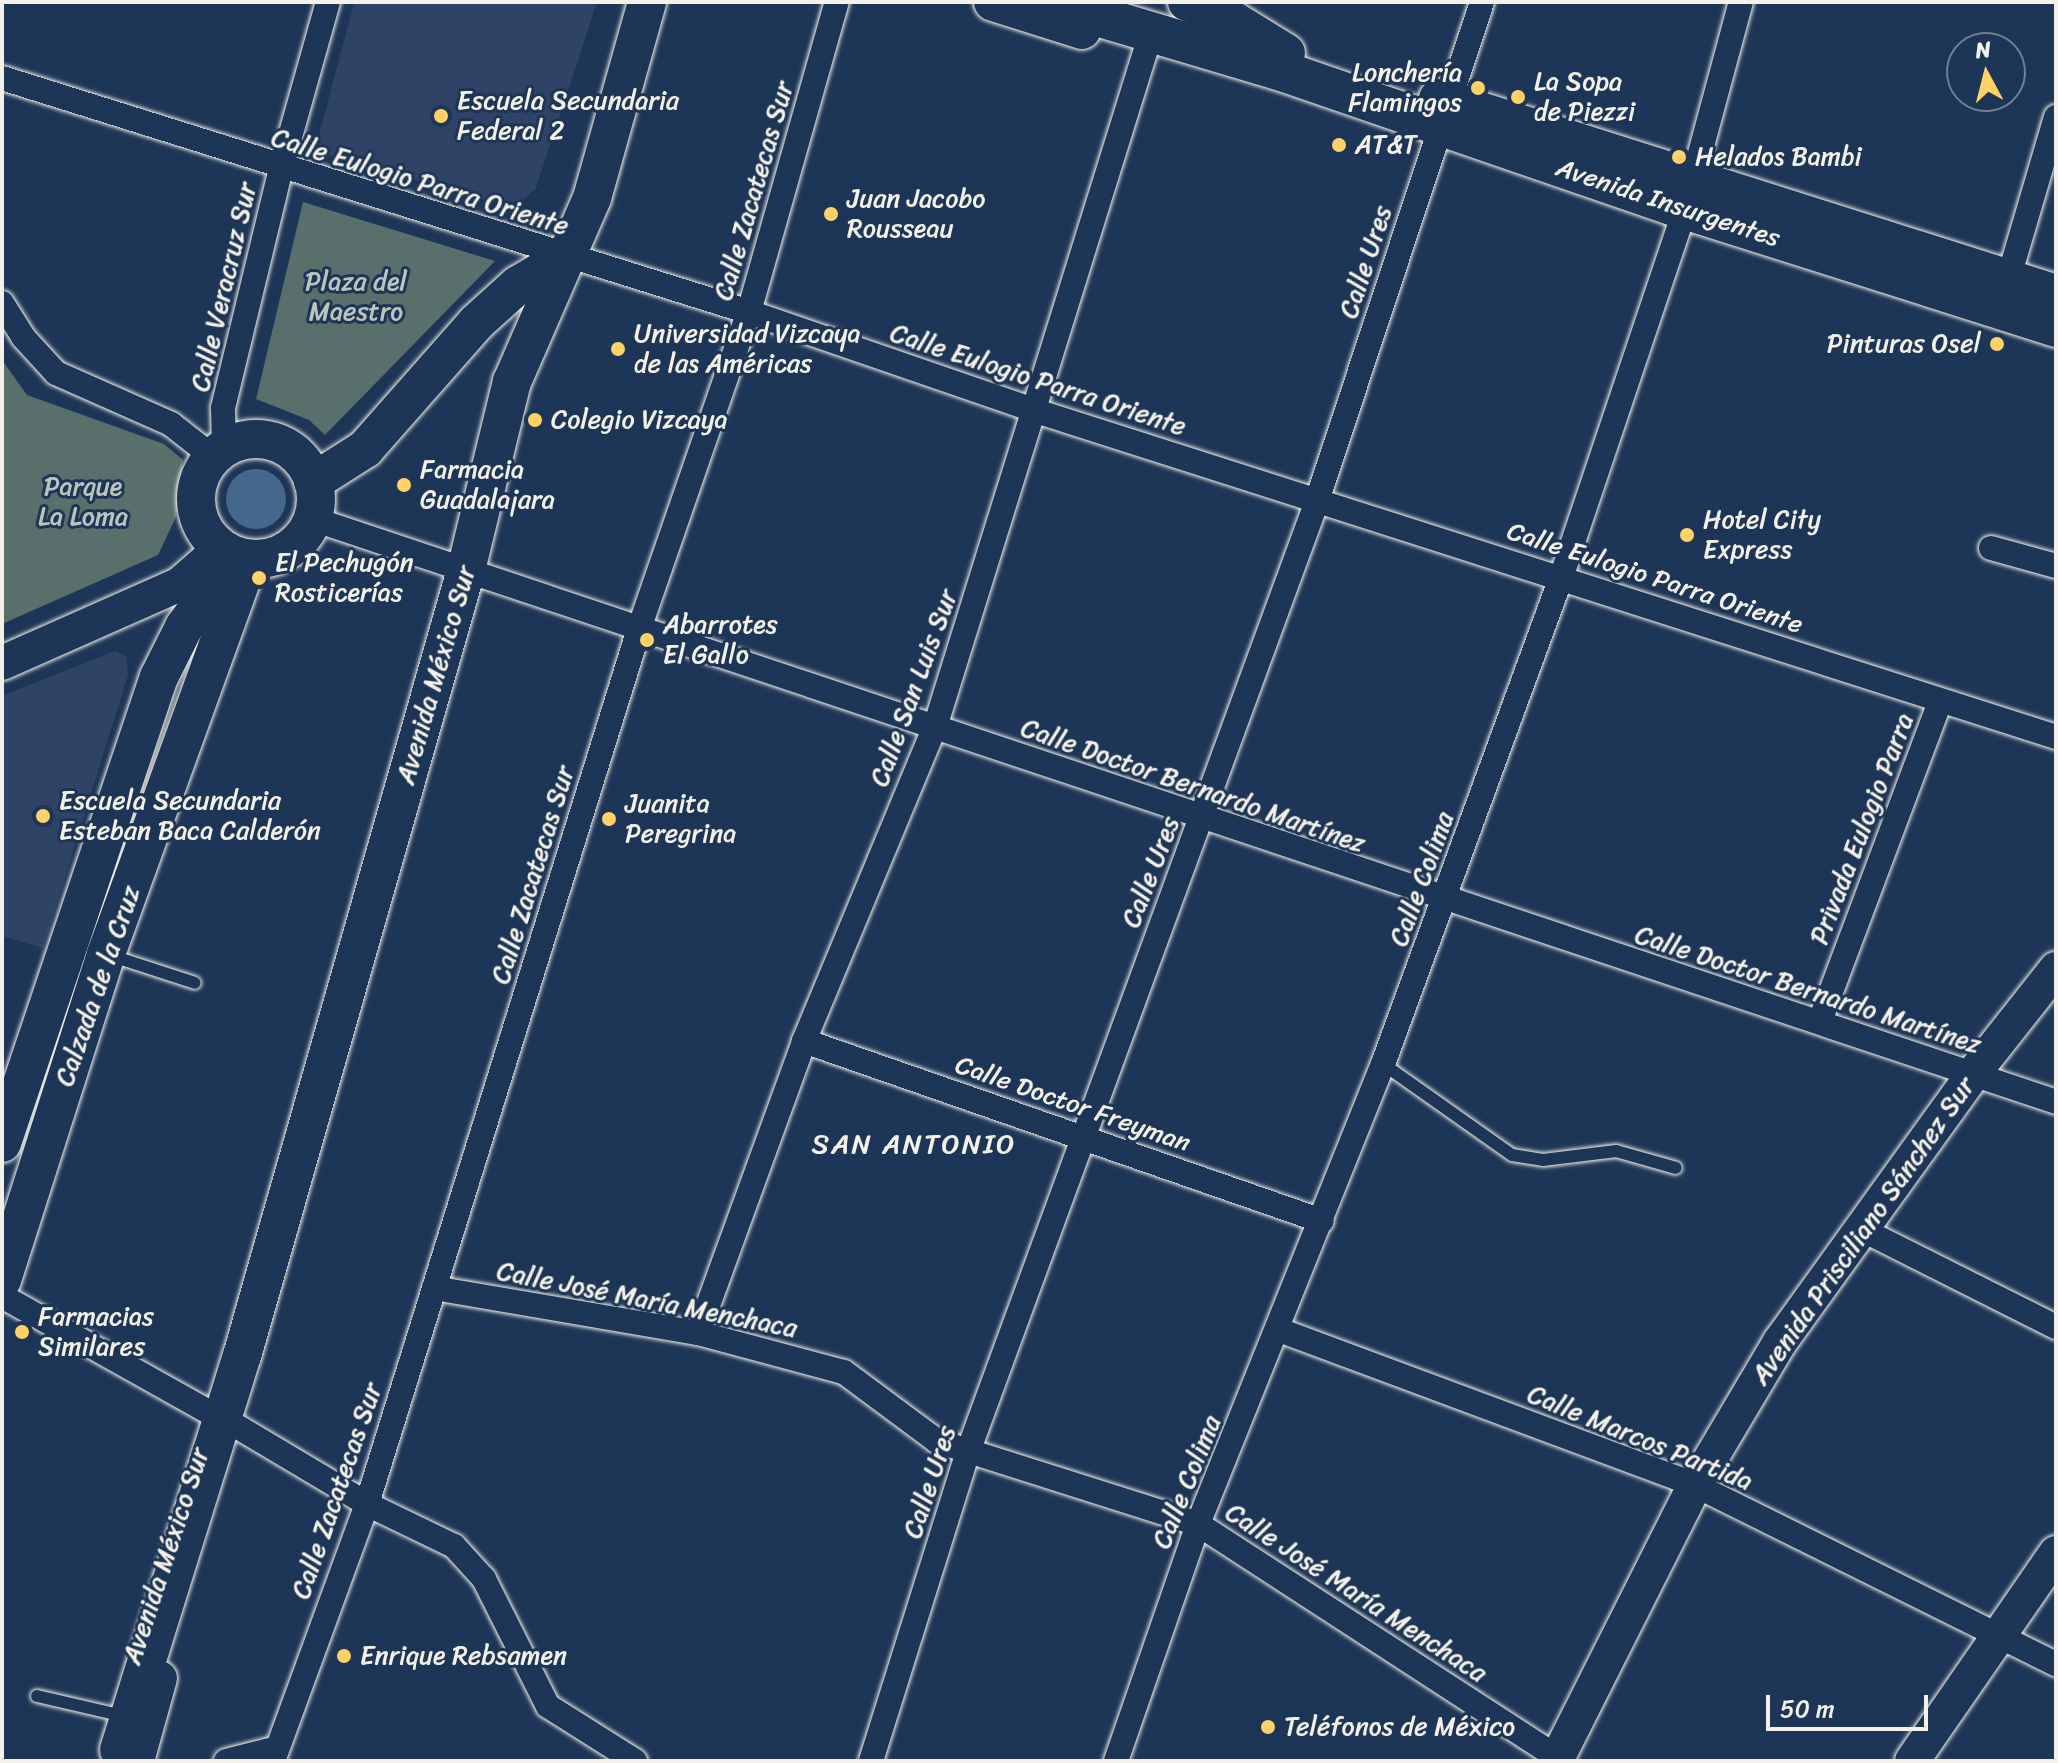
<!DOCTYPE html>
<html>
<head>
<meta charset="utf-8">
<style>
  body { margin:0 }
  #map { position:relative; width:2058px; height:1763px; overflow:hidden; background:#1d3557; font-family:Sriracha,sans-serif }
  div>[style] { position:absolute }
  .built>* { inset:0; background:#2f4366 }
  .green>* { inset:0; background:#586f6b }
  .water>* { inset:0; background:#45678b }
  .round { border-radius:50% }
  .roads { filter:drop-shadow(0 0 2px #f4f1e8) drop-shadow(0 0 2px #f4f1e8) }
  .service>* { height:12px; margin:-6px; padding:0 6px; transform-origin:6px; border-radius:6px; background:#1d3557 }
  .minor>* { height:24px; margin:-12px; padding:0 12px; transform-origin:12px; border-radius:12px; background:#1d3557 }
  .secondary>* { height:34px; margin:-17px; padding:0 17px; transform-origin:17px; border-radius:17px; background:#1d3557 }
  .primary>* { height:38px; margin:-19px; padding:0 19px; transform-origin:19px; border-radius:19px; background:#1d3557 }
  .primary>.ring { margin:-19px; padding:0; box-sizing:content-box; background:none; border:38px solid #1d3557; border-radius:50% }
  .trunk>* { height:40px; margin:-20px; padding:0 20px; transform-origin:20px; border-radius:20px; background:#1d3557 }
  .dots>* { width:22px; height:22px; translate:-50% -50%; box-sizing:border-box; border:4px solid #1d3557; border-radius:50% }
  span { translate:-50% -50%; white-space:nowrap; text-align:center; line-height:1.15; -webkit-text-stroke:6px #1d3557; paint-order:stroke }
  .poi-label { font-size:26px; color:#f4f1e8 }
  .right { translate:-100% -50%; text-align:right }
  .left { translate:0 -50%; text-align:left }
  .street-label { font-size:26px; color:#f4f1e8 }
  .park-label { font-size:26px; color:#bdc4bc }
  .neighbourhood-label { font-size:28px; color:#f4f1e8; letter-spacing:2px }
  .frame { position:absolute; inset:0; border:4px solid #f4f1e8; pointer-events:none }
  .north { position:absolute; left:1946px; top:32px; width:80px; height:80px; box-sizing:border-box; background:#1d3557; border:2px solid #738091; border-radius:50%; rotate:353deg; font-size:22px; font-weight:700; line-height:32px; text-align:center; color:#f4f1e8 }
  .north::after { content:''; display:block; margin:auto; width:28px; height:36px; background:#ffd166; clip-path:polygon(50% 0,100% 100%,50% 72%,0 100%) }
  .scale { position:absolute; left:1766px; top:1695px; width:162px; height:36px; box-sizing:border-box; border:4px solid #f4f1e8; border-top:0; padding-left:10px; font-size:24px; line-height:28px; white-space:nowrap; color:#f4f1e8; -webkit-text-stroke:6px #1d3557; paint-order:stroke }
</style>
</head>
<body>
<div id="map">
  <div class="built">
    <i style="clip-path:polygon(354px 2px,597px 2px,536px 188px,514px 209px,315px 151px)"></i>
    <i style="clip-path:polygon(115px 651px,126px 656px,128px 675px,43px 948px,2px 936px,2px 696px)"></i>
  </div>
  <div class="green">
    <i style="clip-path:polygon(303px 202px,495px 261px,325px 435px,309px 420px,256px 399px)"></i>
    <i style="clip-path:polygon(2px 360px,27px 395px,164px 444px,183px 460px,176px 517px,158px 555px,2px 624px)"></i>
  </div>
  <div class="water">
    <i class="round" style="left:226px;top:469px;width:60px;height:60px"></i>
  </div>
  <div class="roads">
    <div class="service">
      <i style="left:109px;top:955px;width:90px;rotate:18deg"></i>
      <i style="left:1383px;top:1064px;width:158px;rotate:35.2deg"></i>
      <i style="left:1512px;top:1155px;width:31px;rotate:9deg"></i>
      <i style="left:1543px;top:1160px;width:74px;rotate:-7deg"></i>
      <i style="left:1616px;top:1151px;width:62px;rotate:15.8deg"></i>
      <i style="left:37px;top:1696px;width:80px;rotate:13deg"></i>
    </div>
    <div class="minor">
      <i style="left:2px;top:78px;width:783px;rotate:17.39deg"></i>
      <i style="left:749px;top:312px;width:304px;rotate:19deg"></i>
      <i style="left:1036px;top:411px;width:1071px;rotate:17.72deg"></i>
      <i style="left:2008px;top:280px;width:170px;rotate:-73.6deg"></i>
      <i style="left:2px;top:303px;width:40px;rotate:58deg"></i>
      <i style="left:23px;top:337px;width:49px;rotate:47.5deg"></i>
      <i style="left:56px;top:373px;width:126px;rotate:23.9deg"></i>
      <i style="left:171px;top:424px;width:53px;rotate:38.2deg"></i>
      <i style="left:224px;top:448px;width:40px;rotate:-91.4deg"></i>
      <i style="left:223px;top:408px;width:246px;rotate:-76.4deg"></i>
      <i style="left:281px;top:169px;width:173px;rotate:-74.3deg"></i>
      <i style="left:313px;top:519px;width:1838px;rotate:18.49deg"></i>
      <i style="left:1991px;top:548px;width:67px;rotate:15.5deg"></i>
      <i style="left:1820px;top:1021px;width:342px;rotate:-69.4deg"></i>
      <i style="left:804px;top:1041px;width:548px;rotate:19.16deg"></i>
      <i style="left:1859px;top:1228px;width:220px;rotate:26.7deg"></i>
      <i style="left:434px;top:1288px;width:268px;rotate:9.7deg"></i>
      <i style="left:698px;top:1333px;width:151px;rotate:15deg"></i>
      <i style="left:844px;top:1372px;width:116px;rotate:36.6deg"></i>
      <i style="left:937px;top:1441px;width:274px;rotate:17.6deg"></i>
      <i style="left:1198px;top:1524px;width:429px;rotate:33deg"></i>
      <i style="left:2px;top:1296px;width:241px;rotate:29.3deg"></i>
      <i style="left:1279px;top:1330px;width:444px;rotate:20.4deg"></i>
      <i style="left:1695px;top:1485px;width:403px;rotate:26.4deg"></i>
      <i style="left:698px;top:1333px;width:311px;rotate:-70deg"></i>
      <i style="left:804px;top:1041px;width:340px;rotate:-67.4deg"></i>
      <i style="left:935px;top:727px;width:710px;rotate:-72.71deg"></i>
      <i style="left:233px;top:1424px;width:156px;rotate:30.8deg"></i>
      <i style="left:367px;top:1504px;width:97px;rotate:25.8deg"></i>
      <i style="left:454px;top:1546px;width:45px;rotate:47.7deg"></i>
      <i style="left:484px;top:1579px;width:142px;rotate:63.3deg"></i>
      <i style="left:548px;top:1706px;width:103px;rotate:32.3deg"></i>
      <i style="left:226px;top:1761px;width:49px;rotate:-14deg"></i>
      <i style="left:273px;top:1761px;width:274px;rotate:-69.9deg"></i>
      <i style="left:367px;top:1504px;width:919px;rotate:-72.73deg"></i>
      <i style="left:640px;top:626px;width:332px;rotate:-70.9deg"></i>
      <i style="left:749px;top:312px;width:322px;rotate:-74.2deg"></i>
      <i style="left:871px;top:1761px;width:327px;rotate:-72.6deg"></i>
      <i style="left:969px;top:1449px;width:1010px;rotate:-69.84deg"></i>
      <i style="left:1317px;top:501px;width:526px;rotate:-71.7deg"></i>
      <i style="left:1116px;top:1761px;width:251px;rotate:-70.9deg"></i>
      <i style="left:1198px;top:1524px;width:496px;rotate:-68.1deg"></i>
      <i style="left:1383px;top:1064px;width:521px;rotate:-69.89deg"></i>
      <i style="left:1562px;top:575px;width:386px;rotate:-71.4deg"></i>
      <i style="left:1685px;top:209px;width:214px;rotate:-74.9deg"></i>
    </div>
    <div class="secondary">
      <i style="left:2px;top:663px;width:195px;rotate:-23.9deg"></i>
      <i style="left:180px;top:584px;width:55px;rotate:-41.3deg"></i>
      <i style="left:137px;top:1761px;width:86px;rotate:-74.5deg"></i>
      <i style="left:1556px;top:1761px;width:309px;rotate:-63.3deg"></i>
      <i style="left:1695px;top:1485px;width:166px;rotate:-59.3deg"></i>
      <i style="left:1780px;top:1342px;width:330px;rotate:-54.2deg"></i>
      <i style="left:1973px;top:1074px;width:134px;rotate:-51.7deg"></i>
      <i style="left:1912px;top:1761px;width:253px;rotate:-55.3deg"></i>
    </div>
    <div class="primary">
      <i style="left:993px;top:2px;width:93px;rotate:17.5deg"></i>
      <i style="left:1187px;top:2px;width:51px;rotate:22deg"></i>
      <i style="left:1234px;top:21px;width:61px;rotate:31.6deg"></i>
      <i class="ring" style="left:196px;top:439px;width:82px;height:82px"></i>
      <i style="left:313px;top:482px;width:62px;rotate:-32.4deg"></i>
      <i style="left:365px;top:449px;width:169px;rotate:-48.6deg"></i>
      <i style="left:477px;top:322px;width:55px;rotate:-42.1deg"></i>
      <i style="left:518px;top:285px;width:57px;rotate:-30.6deg"></i>
      <i style="left:2px;top:1143px;width:492px;rotate:-71.4deg"></i>
      <i style="left:159px;top:677px;width:56px;rotate:-63.4deg"></i>
      <i style="left:184px;top:627px;width:88px;rotate:-53.8deg"></i>
      <i style="left:2px;top:1280px;width:342px;rotate:-72.3deg"></i>
      <i style="left:106px;top:954px;width:420px;rotate:-70.1deg"></i>
      <i style="left:119px;top:1750px;width:413px;rotate:-72.7deg"></i>
      <i style="left:242px;top:1356px;width:817px;rotate:-74.09deg"></i>
      <i style="left:466px;top:570px;width:194px;rotate:-76.3deg"></i>
      <i style="left:512px;top:382px;width:201px;rotate:-66.5deg"></i>
      <i style="left:592px;top:198px;width:204px;rotate:-74.3deg"></i>
    </div>
    <div class="trunk">
      <i style="left:1050px;top:2px;width:242px;rotate:16.6deg"></i>
      <i style="left:1282px;top:71px;width:412px;rotate:19deg"></i>
      <i style="left:1672px;top:205px;width:403px;rotate:17.6deg"></i>
      <i style="left:1439px;top:99px;width:647px;rotate:17.62deg"></i>
    </div>
  </div>
  <div class="dots">
    <i style="left:1478px;top:88px;background:#ffd166"></i>
    <i style="left:1518px;top:97px;background:#ffd166"></i>
    <i style="left:441px;top:116px;background:#ffd166"></i>
    <i style="left:1339px;top:145px;background:#ffd166"></i>
    <i style="left:1679px;top:157px;background:#ffd166"></i>
    <i style="left:831px;top:214px;background:#ffd166"></i>
    <i style="left:1997px;top:344px;background:#ffd166"></i>
    <i style="left:618px;top:349px;background:#ffd166"></i>
    <i style="left:535px;top:420px;background:#ffd166"></i>
    <i style="left:404px;top:485px;background:#ffd166"></i>
    <i style="left:1687px;top:535px;background:#ffd166"></i>
    <i style="left:259px;top:578px;background:#ffd166"></i>
    <i style="left:647px;top:640px;background:#ffd166"></i>
    <i style="left:43px;top:816px;background:#ffd166"></i>
    <i style="left:609px;top:819px;background:#ffd166"></i>
    <i style="left:22px;top:1332px;background:#ffd166"></i>
    <i style="left:344px;top:1656px;background:#ffd166"></i>
    <i style="left:1268px;top:1727px;background:#ffd166"></i>
  </div>
  <div class="poi-label">
    <span class="right" style="left:1462px;top:88px">Lonchería<br>Flamingos</span>
    <span class="left" style="left:1534px;top:97px">La Sopa<br>de Piezzi</span>
    <span class="left" style="left:457px;top:116px">Escuela Secundaria<br>Federal 2</span>
    <span class="left" style="left:1355px;top:145px">AT&amp;T</span>
    <span class="left" style="left:1695px;top:157px">Helados Bambi</span>
    <span class="left" style="left:847px;top:214px">Juan Jacobo<br>Rousseau</span>
    <span class="left" style="left:634px;top:349px">Universidad Vizcaya<br>de las Américas</span>
    <span class="right" style="left:1981px;top:344px">Pinturas Osel</span>
    <span class="left" style="left:551px;top:420px">Colegio Vizcaya</span>
    <span class="left" style="left:420px;top:485px">Farmacia<br>Guadalajara</span>
    <span class="left" style="left:1703px;top:535px">Hotel City<br>Express</span>
    <span class="left" style="left:275px;top:578px">El Pechugón<br>Rosticerías</span>
    <span class="left" style="left:663px;top:640px">Abarrotes<br>El Gallo</span>
    <span class="left" style="left:59px;top:816px">Escuela Secundaria<br>Esteban Baca Calderón</span>
    <span class="left" style="left:625px;top:819px">Juanita<br>Peregrina</span>
    <span class="left" style="left:38px;top:1332px">Farmacias<br>Similares</span>
    <span class="left" style="left:360px;top:1656px">Enrique Rebsamen</span>
    <span class="left" style="left:1284px;top:1727px">Teléfonos de México</span>
  </div>
  <div class="street-label">
    <span style="left:420px;top:182px;rotate:17deg">Calle Eulogio Parra Oriente</span>
    <span style="left:754px;top:191px;rotate:-74deg">Calle Zacatecas Sur</span>
    <span style="left:1668px;top:203px;rotate:18deg">Avenida Insurgentes</span>
    <span style="left:1366px;top:262px;rotate:-72deg">Calle Ures</span>
    <span style="left:224px;top:287px;rotate:-77deg">Calle Veracruz Sur</span>
    <span style="left:1038px;top:380px;rotate:18deg">Calle Eulogio Parra Oriente</span>
    <span style="left:1655px;top:578px;rotate:18deg">Calle Eulogio Parra Oriente</span>
    <span style="left:436px;top:675px;rotate:-74deg">Avenida México Sur</span>
    <span style="left:914px;top:688px;rotate:-70deg">Calle San Luis Sur</span>
    <span style="left:1193px;top:786px;rotate:19deg">Calle Doctor Bernardo Martínez</span>
    <span style="left:1862px;top:829px;rotate:-69deg">Privada Eulogio Parra</span>
    <span style="left:1151px;top:872px;rotate:-69deg">Calle Ures</span>
    <span style="left:533px;top:875px;rotate:-73deg">Calle Zacatecas Sur</span>
    <span style="left:1422px;top:879px;rotate:-70deg">Calle Colima</span>
    <span style="left:98px;top:986px;rotate:-71deg">Calzada de la Cruz</span>
    <span style="left:1808px;top:990px;rotate:18deg">Calle Doctor Bernardo Martínez</span>
    <span style="left:1073px;top:1104px;rotate:19deg">Calle Doctor Freyman</span>
    <span style="left:1863px;top:1231px;rotate:-55deg">Avenida Prisciliano Sánchez Sur</span>
    <span style="left:647px;top:1300px;rotate:11deg">Calle José María Menchaca</span>
    <span style="left:1640px;top:1438px;rotate:22deg">Calle Marcos Partida</span>
    <span style="left:930px;top:1482px;rotate:-72deg">Calle Ures</span>
    <span style="left:1187px;top:1482px;rotate:-68deg">Calle Colima</span>
    <span style="left:337px;top:1491px;rotate:-71deg">Calle Zacatecas Sur</span>
    <span style="left:166px;top:1556px;rotate:-72deg">Avenida México Sur</span>
    <span style="left:1356px;top:1593px;rotate:33deg">Calle José María Menchaca</span>
  </div>
  <div class="park-label">
    <span style="left:356px;top:297px">Plaza del<br>Maestro</span>
    <span style="left:83px;top:502px">Parque<br>La Loma</span>
  </div>
  <div class="neighbourhood-label">
    <span style="left:914px;top:1144px">SAN ANTONIO</span>
  </div>
  <div class="frame"></div>
  <div class="north">N</div>
  <div class="scale">50 m</div>
</div>
</body>
</html>
